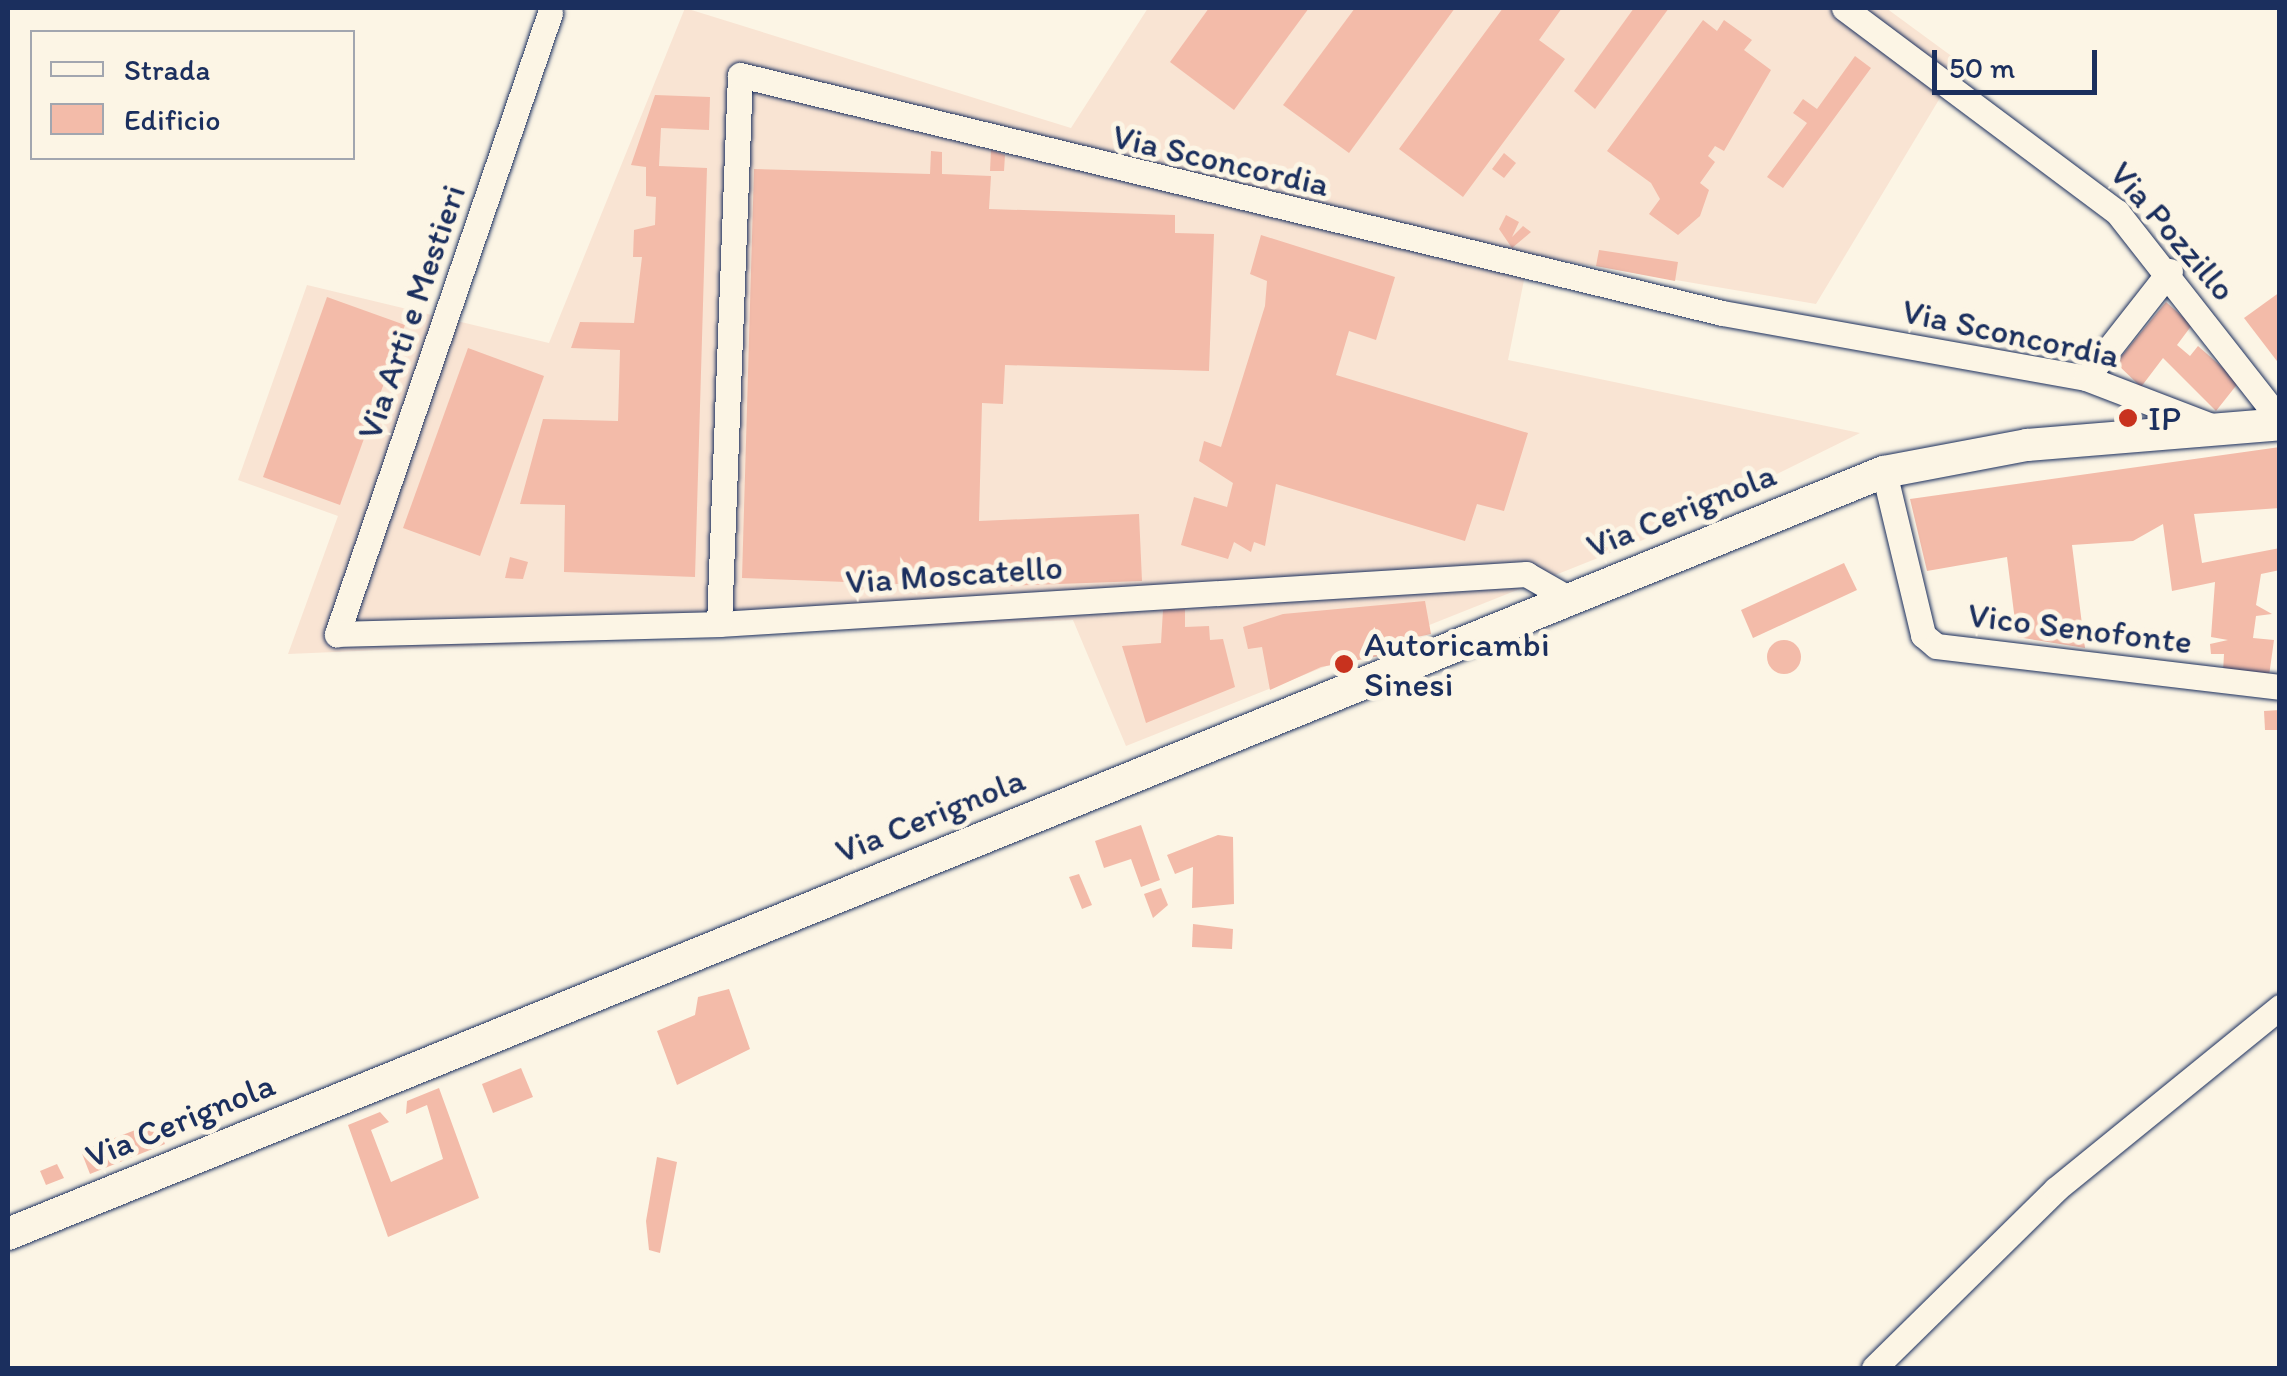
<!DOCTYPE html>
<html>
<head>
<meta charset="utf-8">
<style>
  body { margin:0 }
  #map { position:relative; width:2287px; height:1376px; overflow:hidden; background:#fcf5e5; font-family:Itim,sans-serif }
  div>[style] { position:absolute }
  .built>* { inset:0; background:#f9e4d3 }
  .building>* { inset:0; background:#f3bba9 }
  .round { border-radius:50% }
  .roads { filter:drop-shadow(0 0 2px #1b2f5e) drop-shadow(0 0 2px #1b2f5e) }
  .minor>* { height:25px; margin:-12.5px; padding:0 12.5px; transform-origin:12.5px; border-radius:12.5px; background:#fcf5e5 }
  .tertiary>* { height:32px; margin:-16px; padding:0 16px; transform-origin:16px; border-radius:16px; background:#fcf5e5 }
  .dots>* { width:28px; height:28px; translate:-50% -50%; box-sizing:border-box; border:5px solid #fcf5e5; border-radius:50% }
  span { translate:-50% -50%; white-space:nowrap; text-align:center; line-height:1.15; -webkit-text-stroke:10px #fcf5e5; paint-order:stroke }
  .street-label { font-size:35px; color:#1b2f5e }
  .poi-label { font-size:35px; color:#1b2f5e }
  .left { translate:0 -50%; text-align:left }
  .frame { position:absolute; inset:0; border:10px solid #1b2f5e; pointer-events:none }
  .legend { position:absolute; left:30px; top:30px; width:325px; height:130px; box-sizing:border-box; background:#fcf5e5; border:2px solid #a2a6af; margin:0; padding:12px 18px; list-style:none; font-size:30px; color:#1b2f5e }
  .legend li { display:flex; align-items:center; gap:20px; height:50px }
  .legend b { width:50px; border:2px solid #a2a6af }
  .scale { position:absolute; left:1932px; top:50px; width:165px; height:45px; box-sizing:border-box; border:5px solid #1b2f5e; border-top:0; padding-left:12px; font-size:30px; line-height:35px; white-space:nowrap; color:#1b2f5e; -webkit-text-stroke:8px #fcf5e5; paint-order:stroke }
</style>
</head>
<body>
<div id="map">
  <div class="built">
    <i style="clip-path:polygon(685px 8px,1071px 128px,1148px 8px,1886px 8px,1961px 63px,1816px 304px,1529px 255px,1508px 360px,1860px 433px,1643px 540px,1126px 746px,1073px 620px,288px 654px,338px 516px,238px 480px,307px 285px,549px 343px)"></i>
  </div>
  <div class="building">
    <i style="clip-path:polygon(1209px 8px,1309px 8px,1234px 110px,1170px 62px)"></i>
    <i style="clip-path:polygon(1355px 8px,1455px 8px,1349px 153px,1283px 105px)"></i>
    <i style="clip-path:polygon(1503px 8px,1562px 8px,1539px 40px,1565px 59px,1463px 197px,1399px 149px)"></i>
    <i style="clip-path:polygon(1634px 8px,1669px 8px,1595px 109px,1574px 91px)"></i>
    <i style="clip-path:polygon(1703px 20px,1717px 31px,1724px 20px,1752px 40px,1744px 50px,1771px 70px,1724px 151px,1715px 146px,1708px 156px,1715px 162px,1700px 183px,1709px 190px,1700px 216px,1678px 235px,1649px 214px,1660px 199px,1651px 183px,1607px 151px)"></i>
    <i style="clip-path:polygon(1855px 56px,1871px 68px,1783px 188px,1767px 177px,1807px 123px,1793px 113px,1803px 99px,1817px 109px)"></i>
    <i style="clip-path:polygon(655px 95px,710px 97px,709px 130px,661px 128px,659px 166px,707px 168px,695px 577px,564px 572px,565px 505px,520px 504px,543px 419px,618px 421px,620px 350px,571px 348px,580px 322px,634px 323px,642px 257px,633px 257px,634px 230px,655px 225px,656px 197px,646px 196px,646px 167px,631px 165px)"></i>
    <i style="clip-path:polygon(991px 150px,1005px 155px,1004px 171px,990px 171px)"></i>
    <i style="clip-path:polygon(931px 151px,942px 152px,942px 174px,991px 176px,989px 209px,1175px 215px,1175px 233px,1214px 234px,1209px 371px,1005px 365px,1003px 404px,982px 403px,979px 521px,1139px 514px,1142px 581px,976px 587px,742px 578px,754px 169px,930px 174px)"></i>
    <i style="clip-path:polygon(1504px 153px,1516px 163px,1504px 178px,1492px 169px)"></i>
    <i style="clip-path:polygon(1506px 215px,1519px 222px,1512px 237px,1523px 226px,1531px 232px,1512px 248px,1499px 229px)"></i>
    <i style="clip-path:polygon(1261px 235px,1395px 277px,1376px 340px,1349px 331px,1336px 375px,1528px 433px,1504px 511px,1477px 504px,1465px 541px,1276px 484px,1265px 546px,1254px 542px,1251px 552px,1234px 542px,1228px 559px,1181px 545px,1194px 497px,1227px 507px,1233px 483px,1199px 461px,1204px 441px,1221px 447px,1265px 306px,1267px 281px,1250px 274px)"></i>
    <i style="clip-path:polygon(1599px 250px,1678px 262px,1675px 281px,1596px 266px)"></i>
    <i style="clip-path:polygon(2280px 292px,2280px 365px,2244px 318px)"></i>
    <i style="clip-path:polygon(327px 297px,405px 325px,340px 505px,263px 477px)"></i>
    <i style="clip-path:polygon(2166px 302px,2192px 325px,2177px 345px,2190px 356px,2198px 346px,2239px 382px,2216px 411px,2163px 358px,2141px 387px,2116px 363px)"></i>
    <i style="clip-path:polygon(468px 348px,544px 376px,480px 556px,403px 528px)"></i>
    <i style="clip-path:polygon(2280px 447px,2280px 508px,2194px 514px,2202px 563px,2280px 548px,2280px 570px,2261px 574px,2256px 605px,2272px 614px,2256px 616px,2253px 638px,2274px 640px,2269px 676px,2223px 672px,2224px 654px,2211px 654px,2210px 644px,2228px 640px,2211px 637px,2215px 582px,2172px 591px,2163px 524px,2133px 541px,2072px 545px,2085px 648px,2017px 637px,2007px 557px,1927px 571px,1910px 499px)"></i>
    <i style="clip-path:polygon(510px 557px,528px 562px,523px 579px,505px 578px)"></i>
    <i style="clip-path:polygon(1844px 563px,1857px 590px,1753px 638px,1741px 610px)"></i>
    <i style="clip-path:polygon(1425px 601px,1431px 634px,1399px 641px,1401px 652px,1321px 667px,1270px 690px,1262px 647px,1248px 649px,1243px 627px,1283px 614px)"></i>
    <i style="clip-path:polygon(1185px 609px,1185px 627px,1209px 626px,1210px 640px,1223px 639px,1235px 687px,1146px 723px,1122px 646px,1161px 643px,1163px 610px)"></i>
    <i class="round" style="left:1767px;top:640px;width:34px;height:34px"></i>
    <i style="clip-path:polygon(2280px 710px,2280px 730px,2265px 730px,2264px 711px)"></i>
    <i style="clip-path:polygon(1141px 825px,1160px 880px,1141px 887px,1131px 859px,1104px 868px,1095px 841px)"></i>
    <i style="clip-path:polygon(1218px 835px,1233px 837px,1234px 904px,1192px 908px,1193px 867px,1175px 874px,1167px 855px)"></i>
    <i style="clip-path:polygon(1079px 874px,1092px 905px,1082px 909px,1069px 877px)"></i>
    <i style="clip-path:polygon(1161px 888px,1168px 905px,1153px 918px,1144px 894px)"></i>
    <i style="clip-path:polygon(1193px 924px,1233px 929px,1232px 949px,1192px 947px)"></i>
    <i style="clip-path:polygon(729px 989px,750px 1049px,677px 1085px,657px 1031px,695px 1015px,698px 997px)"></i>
    <i style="clip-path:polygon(521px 1068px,533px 1097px,493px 1113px,482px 1084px)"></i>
    <i style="clip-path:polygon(439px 1088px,479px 1198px,388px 1237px,348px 1125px,380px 1112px,389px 1122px,371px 1130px,391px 1182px,443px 1159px,427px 1105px,406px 1114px,407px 1101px)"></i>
    <i style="clip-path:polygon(156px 1122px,165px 1144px,90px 1174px,81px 1151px)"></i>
    <i style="clip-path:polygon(657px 1157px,677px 1162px,660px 1253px,649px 1250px,646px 1221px)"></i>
    <i style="clip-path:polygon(57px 1164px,64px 1178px,46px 1185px,40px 1171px)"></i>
  </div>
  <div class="roads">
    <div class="minor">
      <i style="left:1844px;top:8px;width:341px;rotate:36.8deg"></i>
      <i style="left:2117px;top:212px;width:264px;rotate:51.9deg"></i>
      <i style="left:550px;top:13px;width:657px;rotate:108.93deg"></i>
      <i style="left:337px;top:634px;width:382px;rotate:-1.5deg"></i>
      <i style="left:719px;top:624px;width:809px;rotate:-3.55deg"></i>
      <i style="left:1526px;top:574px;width:48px;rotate:29.7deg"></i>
      <i style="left:2086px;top:378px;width:136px;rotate:-51.9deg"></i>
      <i style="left:1884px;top:472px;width:168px;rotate:76.5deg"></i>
      <i style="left:1923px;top:635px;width:17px;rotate:40deg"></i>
      <i style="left:1936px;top:646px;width:346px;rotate:6.8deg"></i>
      <i style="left:719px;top:624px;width:549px;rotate:-87.81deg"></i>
      <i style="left:740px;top:75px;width:1010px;rotate:13.62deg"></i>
      <i style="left:1722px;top:313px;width:370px;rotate:10.1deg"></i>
      <i style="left:2086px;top:378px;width:139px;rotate:21deg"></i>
      <i style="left:1874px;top:1368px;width:255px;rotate:-44.5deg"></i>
      <i style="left:2056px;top:1189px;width:289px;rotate:-39.1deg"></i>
    </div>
    <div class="tertiary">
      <i style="left:8px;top:1234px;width:2025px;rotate:-22.11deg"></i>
      <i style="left:1884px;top:472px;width:146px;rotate:-10.7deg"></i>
      <i style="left:2027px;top:445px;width:254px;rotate:-4.7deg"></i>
    </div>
  </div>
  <div class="dots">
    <i style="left:2128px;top:418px;background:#c8321e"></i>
    <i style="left:1344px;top:664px;background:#c8321e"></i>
  </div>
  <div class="street-label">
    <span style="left:1221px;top:160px;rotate:13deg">Via Sconcordia</span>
    <span style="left:2173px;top:231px;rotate:49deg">Via Pozzillo</span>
    <span style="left:411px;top:312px;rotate:-71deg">Via Arti e Mestieri</span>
    <span style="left:2011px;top:333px;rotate:12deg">Via Sconcordia</span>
    <span style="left:1681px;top:510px;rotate:-22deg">Via Cerignola</span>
    <span style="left:954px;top:574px;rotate:-4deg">Via Moscatello</span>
    <span style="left:2080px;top:628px;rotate:7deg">Vico Senofonte</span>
    <span style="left:930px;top:815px;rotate:-22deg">Via Cerignola</span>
    <span style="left:180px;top:1120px;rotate:-22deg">Via Cerignola</span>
  </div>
  <div class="poi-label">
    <span class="left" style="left:2148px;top:418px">IP</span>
    <span class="left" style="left:1364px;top:664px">Autoricambi<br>Sinesi</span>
  </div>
  <div class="frame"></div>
  <ul class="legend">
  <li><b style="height:12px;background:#fcf5e5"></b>Strada</li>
  <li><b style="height:28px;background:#f3bba9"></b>Edificio</li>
  </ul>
  <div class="scale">50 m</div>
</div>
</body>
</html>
